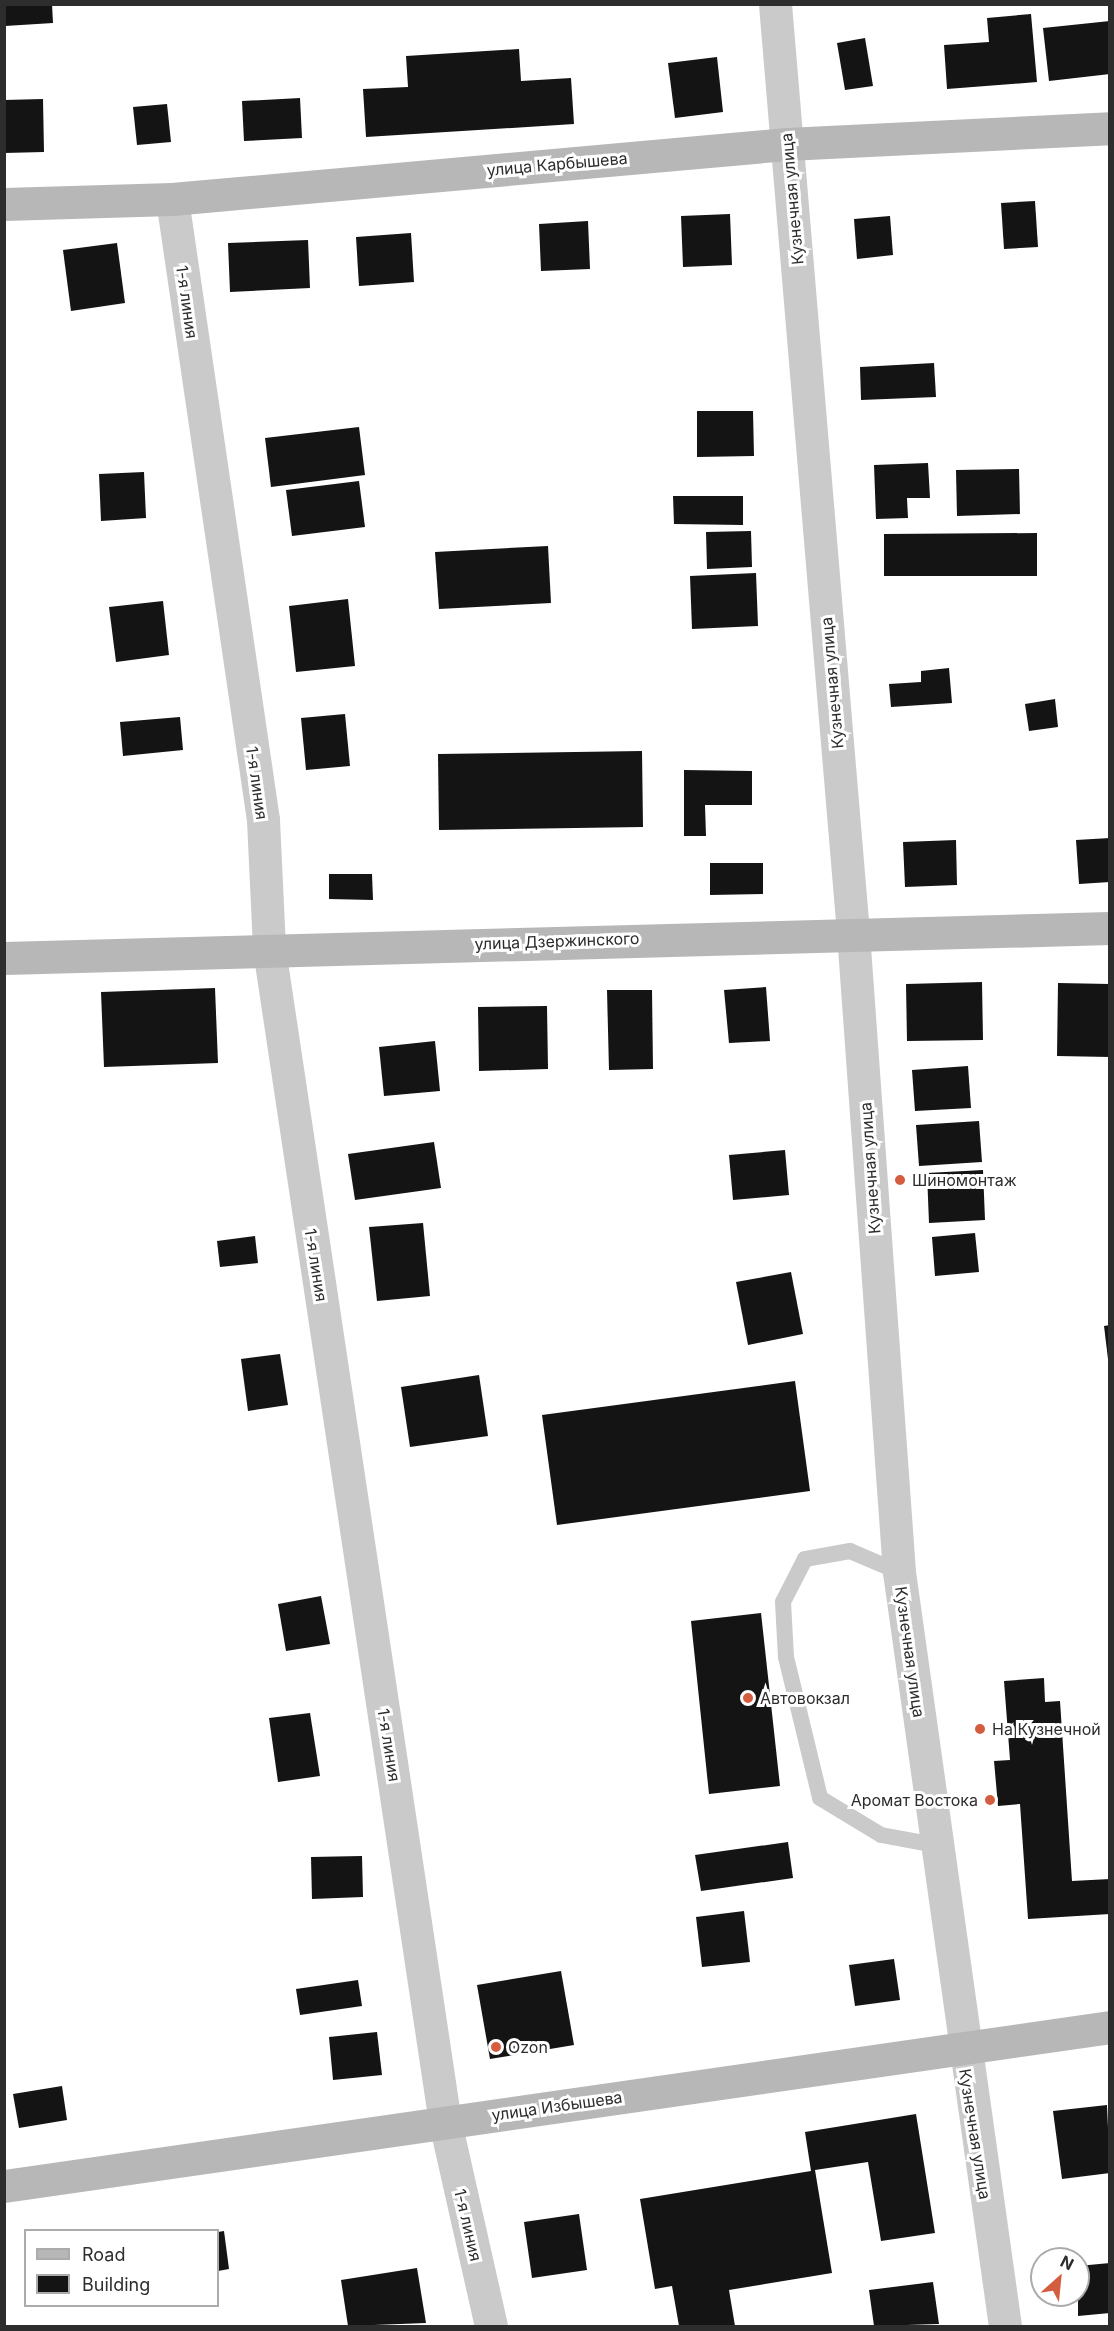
<!DOCTYPE html>
<html>
<head>
<meta charset="utf-8">
<style>
  body { margin:0 }
  #map { position:relative; width:1114px; height:2331px; overflow:hidden; background:#fff; font-family:Inter,sans-serif }
  div>[style] { position:absolute }
  .building>* { inset:0; background:#141414 }
  .lane>* { height:16px; margin:-8px; padding:0 8px; transform-origin:8px; border-radius:8px; background:#cacaca }
  .street>* { height:33px; margin:-16.5px; padding:0 16.5px; transform-origin:16.5px; border-radius:16.5px; background:#cacaca }
  .secondary>* { height:33px; margin:-16.5px; padding:0 16.5px; transform-origin:16.5px; border-radius:16.5px; background:#b7b7b7 }
  .dots>* { width:16px; height:16px; translate:-50% -50%; box-sizing:border-box; border:3px solid #fff; border-radius:50% }
  span { translate:-50% -50%; white-space:nowrap; text-align:center; line-height:1.15; -webkit-text-stroke:6px #fff; paint-order:stroke }
  .street-label { font-size:16px; color:#2d2d2d }
  .poi-label { font-size:16px; color:#2d2d2d }
  .left { translate:0 -50%; text-align:left }
  .right { translate:-100% -50%; text-align:right }
  .frame { position:absolute; inset:0; border:6px solid #2d2d2d; pointer-events:none }
  .legend { position:absolute; left:24px; top:2229px; width:195px; height:78px; box-sizing:border-box; background:#fff; border:2px solid #ababab; margin:0; padding:8px 10px; list-style:none; font-size:18px; color:#2d2d2d }
  .legend li { display:flex; align-items:center; gap:12px; height:30px }
  .legend b { width:30px; border:2px solid #ababab }
  .north { position:absolute; left:1030px; top:2247px; width:60px; height:60px; box-sizing:border-box; background:#fff; border:2px solid #ababab; border-radius:50%; rotate:27deg; font-size:16px; font-weight:700; line-height:24px; text-align:center; color:#2d2d2d }
  .north::after { content:''; display:block; margin:auto; width:21px; height:27px; background:#d55d3f; clip-path:polygon(50% 0,100% 100%,50% 72%,0 100%) }
</style>
</head>
<body>
<div id="map">
  <div class="building">
    <i style="clip-path:polygon(5px 4px,52px 4px,53px 23px,5px 26px)"></i>
    <i style="clip-path:polygon(1031px 14px,1037px 82px,947px 89px,944px 45px,989px 42px,987px 18px)"></i>
    <i style="clip-path:polygon(1110px 21px,1110px 74px,1049px 81px,1043px 28px)"></i>
    <i style="clip-path:polygon(865px 38px,873px 86px,845px 90px,837px 43px)"></i>
    <i style="clip-path:polygon(519px 49px,521px 81px,571px 78px,574px 124px,366px 137px,363px 89px,408px 87px,406px 56px)"></i>
    <i style="clip-path:polygon(717px 57px,723px 112px,675px 118px,668px 63px)"></i>
    <i style="clip-path:polygon(300px 98px,302px 138px,244px 141px,242px 101px)"></i>
    <i style="clip-path:polygon(43px 99px,44px 152px,4px 153px,4px 100px)"></i>
    <i style="clip-path:polygon(167px 104px,171px 142px,137px 145px,133px 107px)"></i>
    <i style="clip-path:polygon(1035px 201px,1038px 247px,1004px 249px,1001px 203px)"></i>
    <i style="clip-path:polygon(730px 214px,732px 265px,683px 267px,681px 216px)"></i>
    <i style="clip-path:polygon(890px 216px,893px 255px,857px 259px,854px 219px)"></i>
    <i style="clip-path:polygon(588px 221px,590px 269px,541px 271px,539px 224px)"></i>
    <i style="clip-path:polygon(411px 233px,414px 282px,359px 286px,356px 237px)"></i>
    <i style="clip-path:polygon(308px 240px,310px 288px,230px 292px,228px 243px)"></i>
    <i style="clip-path:polygon(117px 243px,125px 303px,71px 311px,63px 250px)"></i>
    <i style="clip-path:polygon(934px 363px,936px 397px,861px 400px,860px 367px)"></i>
    <i style="clip-path:polygon(697px 411px,753px 411px,754px 456px,697px 457px)"></i>
    <i style="clip-path:polygon(359px 427px,365px 475px,271px 487px,265px 438px)"></i>
    <i style="clip-path:polygon(928px 463px,930px 498px,907px 498px,908px 518px,876px 519px,874px 465px)"></i>
    <i style="clip-path:polygon(1019px 469px,1020px 514px,957px 516px,956px 470px)"></i>
    <i style="clip-path:polygon(144px 472px,146px 518px,101px 521px,99px 474px)"></i>
    <i style="clip-path:polygon(359px 481px,365px 527px,292px 536px,286px 490px)"></i>
    <i style="clip-path:polygon(673px 496px,743px 496px,743px 525px,674px 524px)"></i>
    <i style="clip-path:polygon(751px 531px,752px 567px,707px 569px,706px 532px)"></i>
    <i style="clip-path:polygon(1037px 533px,1037px 576px,884px 576px,884px 534px)"></i>
    <i style="clip-path:polygon(548px 546px,551px 603px,439px 609px,435px 552px)"></i>
    <i style="clip-path:polygon(756px 573px,758px 626px,692px 629px,690px 576px)"></i>
    <i style="clip-path:polygon(348px 599px,355px 666px,296px 672px,289px 606px)"></i>
    <i style="clip-path:polygon(163px 601px,169px 655px,116px 662px,109px 607px)"></i>
    <i style="clip-path:polygon(949px 668px,952px 703px,891px 707px,889px 684px,921px 682px,921px 671px)"></i>
    <i style="clip-path:polygon(1055px 699px,1058px 727px,1029px 731px,1025px 704px)"></i>
    <i style="clip-path:polygon(345px 714px,350px 766px,306px 770px,301px 718px)"></i>
    <i style="clip-path:polygon(180px 717px,183px 750px,123px 756px,120px 722px)"></i>
    <i style="clip-path:polygon(642px 751px,643px 827px,439px 830px,438px 754px)"></i>
    <i style="clip-path:polygon(684px 770px,752px 771px,752px 805px,705px 805px,706px 836px,684px 836px)"></i>
    <i style="clip-path:polygon(1110px 838px,1110px 882px,1079px 884px,1076px 840px)"></i>
    <i style="clip-path:polygon(956px 840px,957px 885px,905px 887px,903px 842px)"></i>
    <i style="clip-path:polygon(710px 863px,763px 863px,763px 894px,710px 895px)"></i>
    <i style="clip-path:polygon(329px 874px,372px 874px,373px 900px,329px 899px)"></i>
    <i style="clip-path:polygon(982px 982px,983px 1040px,907px 1041px,906px 984px)"></i>
    <i style="clip-path:polygon(1058px 983px,1110px 984px,1110px 1057px,1057px 1056px)"></i>
    <i style="clip-path:polygon(766px 987px,770px 1041px,729px 1043px,724px 990px)"></i>
    <i style="clip-path:polygon(215px 988px,218px 1063px,104px 1067px,101px 992px)"></i>
    <i style="clip-path:polygon(607px 990px,652px 990px,653px 1069px,609px 1070px)"></i>
    <i style="clip-path:polygon(547px 1006px,548px 1069px,479px 1071px,478px 1007px)"></i>
    <i style="clip-path:polygon(435px 1041px,440px 1091px,384px 1096px,379px 1047px)"></i>
    <i style="clip-path:polygon(968px 1066px,971px 1108px,915px 1111px,912px 1070px)"></i>
    <i style="clip-path:polygon(979px 1121px,982px 1162px,919px 1166px,916px 1125px)"></i>
    <i style="clip-path:polygon(434px 1142px,441px 1188px,355px 1200px,348px 1154px)"></i>
    <i style="clip-path:polygon(785px 1150px,789px 1195px,733px 1200px,729px 1155px)"></i>
    <i style="clip-path:polygon(983px 1170px,985px 1220px,929px 1223px,927px 1173px)"></i>
    <i style="clip-path:polygon(423px 1223px,430px 1296px,377px 1301px,369px 1227px)"></i>
    <i style="clip-path:polygon(975px 1233px,979px 1272px,935px 1276px,932px 1237px)"></i>
    <i style="clip-path:polygon(255px 1236px,258px 1263px,220px 1267px,217px 1241px)"></i>
    <i style="clip-path:polygon(791px 1272px,803px 1334px,748px 1345px,736px 1282px)"></i>
    <i style="clip-path:polygon(1110px 1325px,1110px 1359px,1108px 1359px,1104px 1326px)"></i>
    <i style="clip-path:polygon(280px 1354px,288px 1405px,248px 1411px,241px 1359px)"></i>
    <i style="clip-path:polygon(479px 1375px,488px 1436px,410px 1447px,401px 1387px)"></i>
    <i style="clip-path:polygon(795px 1381px,810px 1491px,557px 1525px,542px 1415px)"></i>
    <i style="clip-path:polygon(321px 1596px,330px 1644px,286px 1651px,278px 1604px)"></i>
    <i style="clip-path:polygon(761px 1613px,780px 1786px,709px 1794px,691px 1621px)"></i>
    <i style="clip-path:polygon(1044px 1678px,1045px 1702px,1060px 1701px,1072px 1881px,1110px 1879px,1110px 1914px,1028px 1919px,1020px 1804px,998px 1806px,994px 1761px,1010px 1760px,1004px 1681px)"></i>
    <i style="clip-path:polygon(310px 1713px,320px 1776px,278px 1782px,269px 1718px)"></i>
    <i style="clip-path:polygon(788px 1842px,793px 1878px,701px 1891px,695px 1855px)"></i>
    <i style="clip-path:polygon(362px 1856px,363px 1897px,312px 1899px,311px 1857px)"></i>
    <i style="clip-path:polygon(744px 1911px,750px 1962px,702px 1967px,696px 1917px)"></i>
    <i style="clip-path:polygon(894px 1959px,900px 2000px,855px 2006px,849px 1965px)"></i>
    <i style="clip-path:polygon(561px 1971px,574px 2045px,490px 2059px,477px 1985px)"></i>
    <i style="clip-path:polygon(358px 1980px,362px 2006px,300px 2015px,296px 1989px)"></i>
    <i style="clip-path:polygon(377px 2032px,382px 2075px,333px 2080px,329px 2037px)"></i>
    <i style="clip-path:polygon(62px 2086px,67px 2120px,19px 2128px,13px 2094px)"></i>
    <i style="clip-path:polygon(1107px 2105px,1110px 2173px,1062px 2179px,1053px 2111px)"></i>
    <i style="clip-path:polygon(916px 2114px,935px 2233px,881px 2241px,868px 2162px,815px 2170px,832px 2273px,729px 2290px,735px 2326px,679px 2326px,672px 2286px,655px 2289px,640px 2199px,811px 2171px,805px 2132px)"></i>
    <i style="clip-path:polygon(579px 2214px,587px 2270px,532px 2278px,524px 2222px)"></i>
    <i style="clip-path:polygon(224px 2231px,229px 2269px,218px 2271px,218px 2232px)"></i>
    <i style="clip-path:polygon(1110px 2263px,1110px 2313px,1078px 2316px,1078px 2266px)"></i>
    <i style="clip-path:polygon(417px 2268px,426px 2323px,348px 2326px,341px 2280px)"></i>
    <i style="clip-path:polygon(933px 2282px,939px 2324px,874px 2326px,869px 2290px)"></i>
  </div>
  <div class="lane">
    <i style="left:899px;top:1572px;width:53px;rotate:-156.8deg"></i>
    <i style="left:850px;top:1551px;width:46px;rotate:169.9deg"></i>
    <i style="left:805px;top:1559px;width:48px;rotate:117.1deg"></i>
    <i style="left:783px;top:1602px;width:55px;rotate:86.9deg"></i>
    <i style="left:786px;top:1657px;width:145px;rotate:76.4deg"></i>
    <i style="left:820px;top:1798px;width:71px;rotate:31.2deg"></i>
    <i style="left:881px;top:1835px;width:56px;rotate:10.3deg"></i>
  </div>
  <div class="street">
    <i style="left:775px;top:4px;width:932px;rotate:85.2deg"></i>
    <i style="left:853px;top:933px;width:641px;rotate:85.88deg"></i>
    <i style="left:899px;top:1572px;width:761px;rotate:82deg"></i>
    <i style="left:172px;top:199px;width:628px;rotate:81.66deg"></i>
    <i style="left:263px;top:820px;width:129px;rotate:87.3deg"></i>
    <i style="left:269px;top:949px;width:1186px;rotate:81.47deg"></i>
    <i style="left:445px;top:2122px;width:209px;rotate:77.3deg"></i>
  </div>
  <div class="secondary">
    <i style="left:4px;top:204px;width:168px;rotate:-1.7deg"></i>
    <i style="left:172px;top:199px;width:617px;rotate:-5.11deg"></i>
    <i style="left:787px;top:144px;width:323px;rotate:-2.8deg"></i>
    <i style="left:4px;top:958px;width:1106px;rotate:-1.55deg"></i>
    <i style="left:4px;top:2186px;width:1117px;rotate:-8.18deg"></i>
  </div>
  <div class="dots">
    <i style="left:900px;top:1180px;background:#d55d3f"></i>
    <i style="left:748px;top:1698px;background:#d55d3f"></i>
    <i style="left:980px;top:1729px;background:#d55d3f"></i>
    <i style="left:990px;top:1800px;background:#d55d3f"></i>
    <i style="left:496px;top:2047px;background:#d55d3f"></i>
  </div>
  <div class="street-label">
    <span style="left:557px;top:164px;rotate:-5deg">улица Карбышева</span>
    <span style="left:792px;top:199px;rotate:-95deg">Кузнечная улица</span>
    <span style="left:187px;top:302px;rotate:82deg">1-я линия</span>
    <span style="left:832px;top:683px;rotate:-95deg">Кузнечная улица</span>
    <span style="left:257px;top:783px;rotate:82deg">1-я линия</span>
    <span style="left:557px;top:941px;rotate:-2deg">улица Дзержинского</span>
    <span style="left:870px;top:1168px;rotate:-94deg">Кузнечная улица</span>
    <span style="left:316px;top:1265px;rotate:81deg">1-я линия</span>
    <span style="left:910px;top:1652px;rotate:82deg">Кузнечная улица</span>
    <span style="left:389px;top:1745px;rotate:81deg">1-я линия</span>
    <span style="left:557px;top:2106px;rotate:-8deg">улица Избышева</span>
    <span style="left:975px;top:2134px;rotate:81deg">Кузнечная улица</span>
    <span style="left:468px;top:2225px;rotate:77deg">1-я линия</span>
  </div>
  <div class="poi-label">
    <span class="left" style="left:912px;top:1180px">Шиномонтаж</span>
    <span class="left" style="left:760px;top:1698px">Автовокзал</span>
    <span class="left" style="left:992px;top:1729px">На Кузнечной</span>
    <span class="right" style="left:978px;top:1800px">Аромат Востока</span>
    <span class="left" style="left:508px;top:2047px">Ozon</span>
  </div>
  <div class="frame"></div>
  <ul class="legend">
  <li><b style="height:8px;background:#b7b7b7"></b>Road</li>
  <li><b style="height:16px;background:#141414"></b>Building</li>
  </ul>
  <div class="north">N</div>
</div>
</body>
</html>
